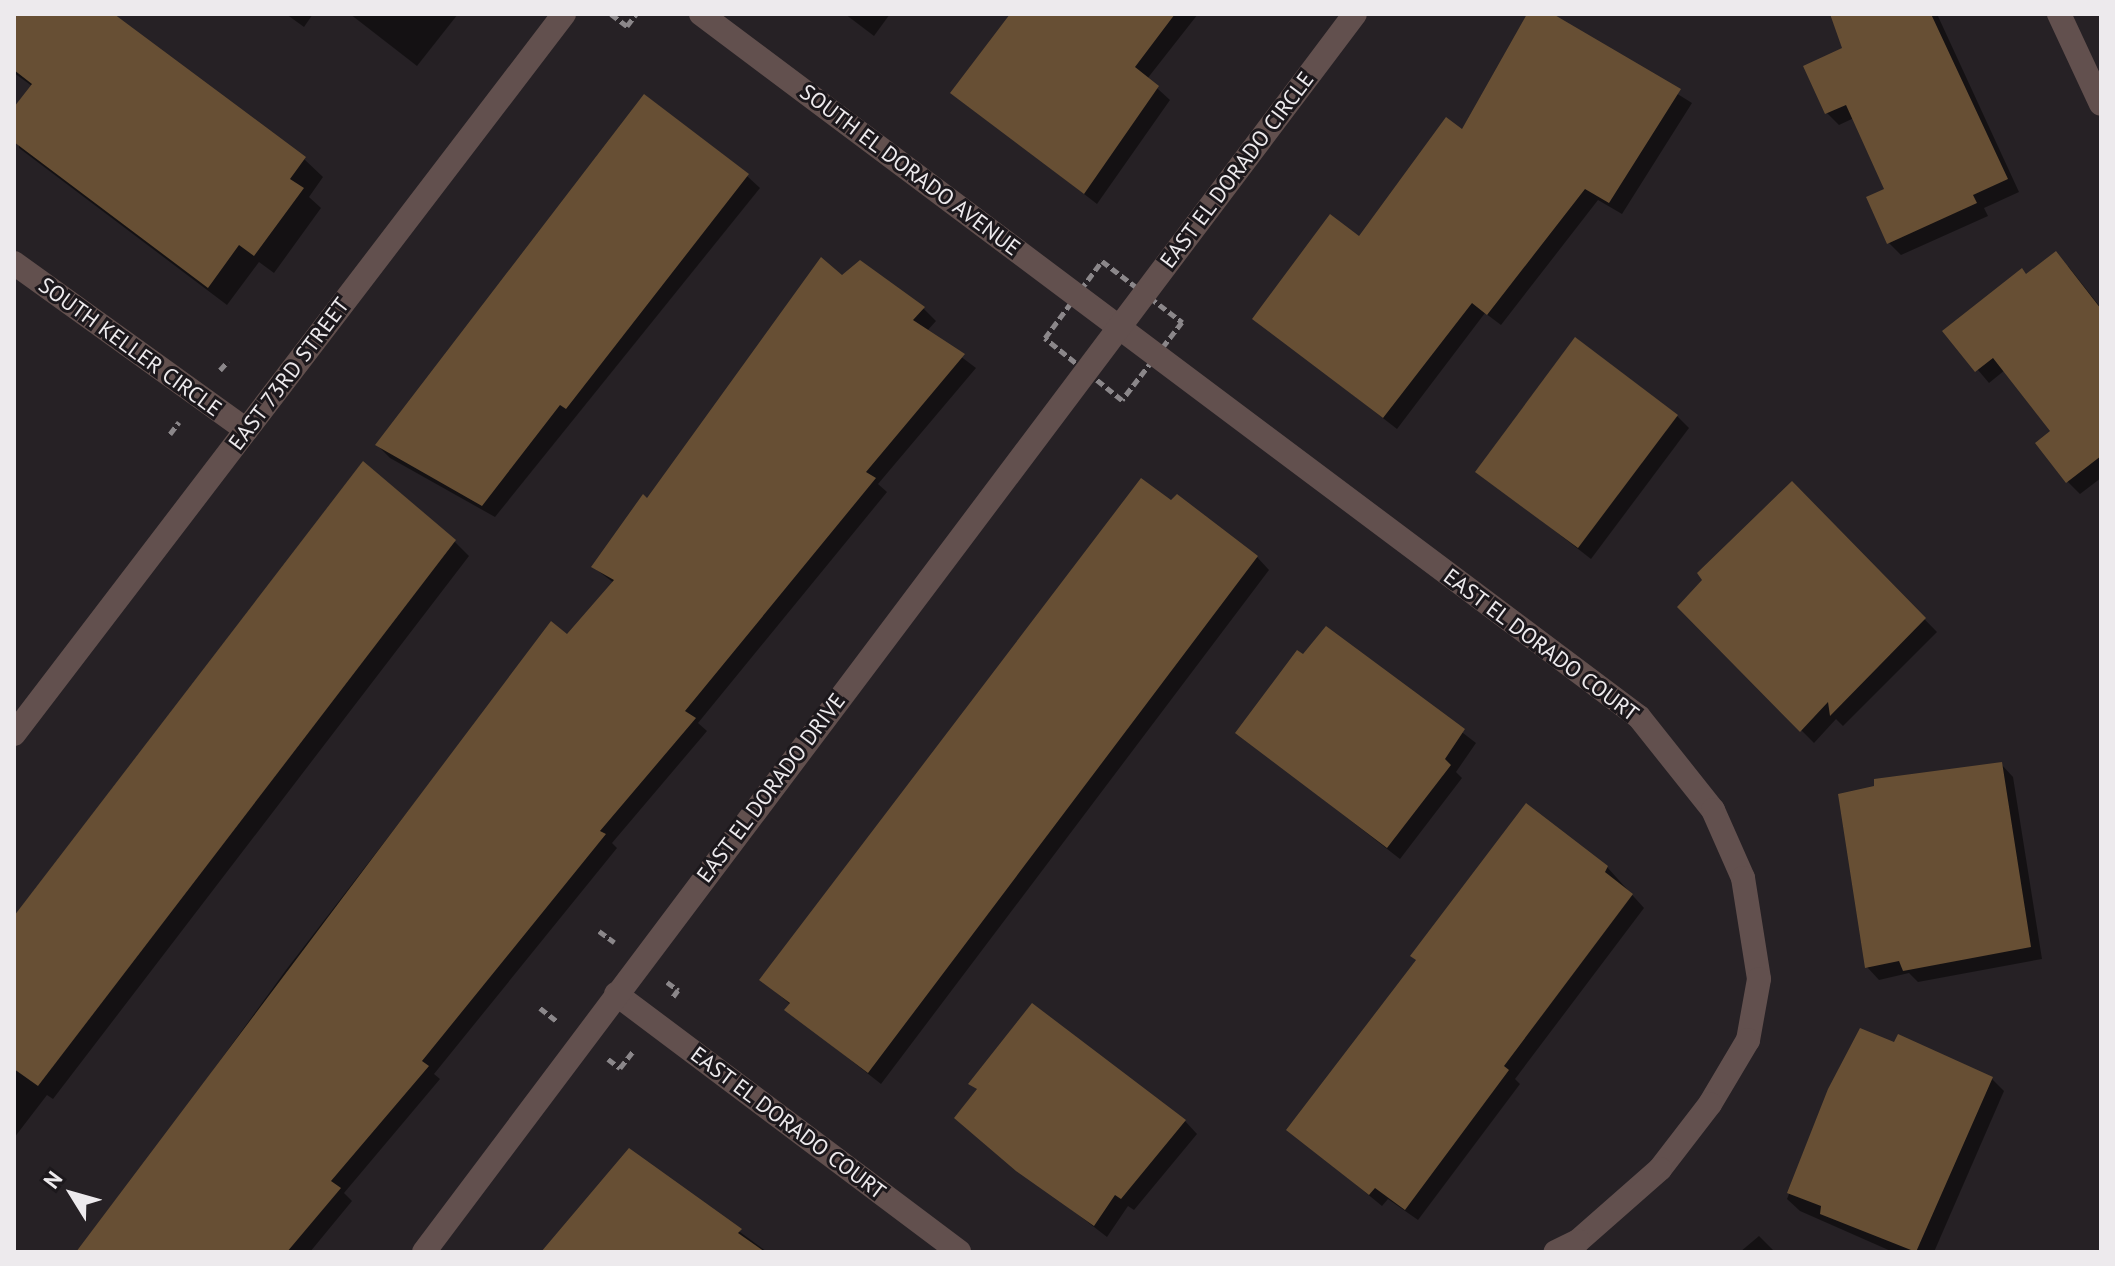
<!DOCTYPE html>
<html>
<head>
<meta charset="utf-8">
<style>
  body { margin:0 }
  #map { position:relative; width:2115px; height:1266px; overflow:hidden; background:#262125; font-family:"PT Sans",sans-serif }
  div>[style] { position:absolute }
  .shadow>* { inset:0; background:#0007 }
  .building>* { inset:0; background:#674f34 }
  .path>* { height:5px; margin-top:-2.5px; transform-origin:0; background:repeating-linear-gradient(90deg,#8b878a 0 8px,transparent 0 12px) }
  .street>* { height:24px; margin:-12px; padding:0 12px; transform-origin:12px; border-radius:12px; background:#62504e }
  span { translate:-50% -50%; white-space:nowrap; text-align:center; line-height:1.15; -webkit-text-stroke:6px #1c181c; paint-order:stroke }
  .street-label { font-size:22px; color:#edeaed }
  .frame { position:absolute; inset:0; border:16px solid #edeaed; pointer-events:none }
  .north { position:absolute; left:32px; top:1154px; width:80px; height:80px; -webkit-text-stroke:6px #1c181c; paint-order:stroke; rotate:307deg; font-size:22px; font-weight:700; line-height:32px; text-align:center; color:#edeaed }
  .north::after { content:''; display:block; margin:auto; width:28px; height:36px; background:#edeaed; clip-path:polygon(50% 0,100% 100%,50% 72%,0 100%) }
</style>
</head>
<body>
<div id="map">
  <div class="shadow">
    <i style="clip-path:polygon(14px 14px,110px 14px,304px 159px,323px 177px,309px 197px,321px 208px,274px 273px,259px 262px,227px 305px,19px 148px,14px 111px,32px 86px,14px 73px)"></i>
    <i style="clip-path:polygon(286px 14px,313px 14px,304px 27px)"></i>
    <i style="clip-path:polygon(350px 14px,458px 14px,417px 66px)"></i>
    <i style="clip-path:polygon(845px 14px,890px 14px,874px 36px)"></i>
    <i style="clip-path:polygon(1011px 14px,1198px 14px,1147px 79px,1170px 100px,1097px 204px,953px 93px)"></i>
    <i style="clip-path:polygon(1529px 14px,1549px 14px,1692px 103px,1622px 214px,1598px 200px,1501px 325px,1485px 313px,1397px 429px,1255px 319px,1359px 238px,1462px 132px)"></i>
    <i style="clip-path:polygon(1832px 14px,1937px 14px,2019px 192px,1984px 208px,1988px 216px,1901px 255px,1889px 243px,1886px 190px,1854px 118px,1839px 125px,1827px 113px,1844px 49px)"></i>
    <i style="clip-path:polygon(747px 176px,760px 188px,495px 517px,390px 458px,377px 445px)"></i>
    <i style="clip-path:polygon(860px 263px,924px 309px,936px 321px,927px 331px,976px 368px,878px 484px,887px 492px,698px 723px,707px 731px,612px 843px,617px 848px,434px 1074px,440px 1079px,344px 1193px,352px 1201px,310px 1252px,81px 1252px,286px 970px,552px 624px,567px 637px,614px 583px,593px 567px)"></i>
    <i style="clip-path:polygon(2068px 266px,2101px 308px,2101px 478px,2080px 494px,2068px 482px,2053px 431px,2005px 370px,1989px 383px,1945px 331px,2027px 276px)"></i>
    <i style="clip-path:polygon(1677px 416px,1689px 428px,1591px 559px,1478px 471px)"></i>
    <i style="clip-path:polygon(1792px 484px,1937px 632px,1843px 726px,1836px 719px,1814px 743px,1679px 607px)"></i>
    <i style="clip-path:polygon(454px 541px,469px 556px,53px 1099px,47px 1095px,14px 1138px,14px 921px)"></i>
    <i style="clip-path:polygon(1257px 557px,1269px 570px,881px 1084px,787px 1010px,791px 1005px,762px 980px)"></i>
    <i style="clip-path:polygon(1326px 628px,1476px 743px,1456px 772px,1462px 778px,1400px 859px,1237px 732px)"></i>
    <i style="clip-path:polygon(2001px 764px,2013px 777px,2042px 959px,1918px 982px,1909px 973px,1879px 980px,1867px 967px)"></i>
    <i style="clip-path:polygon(1607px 867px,1644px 908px,1515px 1079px,1520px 1084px,1418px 1220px,1388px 1199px,1382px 1206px,1289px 1130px)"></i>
    <i style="clip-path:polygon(1992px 1079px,2004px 1091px,1934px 1252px,1893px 1252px,1800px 1211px,1787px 1199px,1830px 1090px)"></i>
    <i style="clip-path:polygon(971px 1083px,1185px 1121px,1197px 1134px,1134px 1210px,1128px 1206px,1107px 1237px,969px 1130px,978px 1090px)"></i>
    <i style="clip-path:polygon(629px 1150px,767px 1252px,545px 1252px)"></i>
    <i style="clip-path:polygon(1759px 1236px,1775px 1252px,1740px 1252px)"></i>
  </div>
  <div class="building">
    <i style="clip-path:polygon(14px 14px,114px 14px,306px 157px,290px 179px,304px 188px,254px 256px,239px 245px,208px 288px,14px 142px,14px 107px,32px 84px,14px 70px)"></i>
    <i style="clip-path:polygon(1010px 14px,1175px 14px,1135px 67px,1159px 86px,1084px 194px,950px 93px)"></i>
    <i style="clip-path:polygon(1527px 14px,1553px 14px,1681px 89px,1609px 203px,1585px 189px,1487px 315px,1472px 303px,1383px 418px,1252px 319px,1330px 214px,1359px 236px,1446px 117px,1462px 129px)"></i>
    <i style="clip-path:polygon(1830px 14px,1931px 14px,2008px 179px,1973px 195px,1977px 203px,1887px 244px,1866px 197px,1884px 189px,1846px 105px,1825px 114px,1803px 66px,1842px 48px)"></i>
    <i style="clip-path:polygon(644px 94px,749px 174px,566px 409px,560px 405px,482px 506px,375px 445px)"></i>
    <i style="clip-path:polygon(2056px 251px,2101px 309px,2101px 456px,2066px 483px,2035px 443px,2050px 431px,1993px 358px,1975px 372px,1942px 331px,2022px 268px,2026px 274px)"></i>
    <i style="clip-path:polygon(821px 257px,842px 275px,860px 260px,925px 307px,913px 320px,965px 354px,866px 472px,876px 478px,685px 711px,696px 718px,600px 831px,606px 834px,422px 1061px,429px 1066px,331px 1181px,341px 1188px,287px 1252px,76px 1252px,551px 621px,567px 634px,614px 580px,591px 567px,643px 494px,647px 498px)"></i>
    <i style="clip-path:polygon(1575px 337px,1678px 415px,1578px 548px,1475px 472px)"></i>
    <i style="clip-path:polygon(363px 461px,456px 540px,38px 1086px,14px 1069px,14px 916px)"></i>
    <i style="clip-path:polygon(1141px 478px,1171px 500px,1177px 494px,1258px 556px,868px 1073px,784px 1010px,790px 1003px,759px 980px)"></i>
    <i style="clip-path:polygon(1792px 481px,1926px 618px,1830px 716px,1828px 702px,1800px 732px,1677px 607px,1702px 580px,1697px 573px)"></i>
    <i style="clip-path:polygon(1326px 626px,1465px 729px,1445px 759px,1451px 765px,1387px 848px,1235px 733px,1297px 650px,1303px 654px)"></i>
    <i style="clip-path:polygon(2002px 762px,2031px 947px,1903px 971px,1899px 961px,1865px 968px,1838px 794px,1874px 786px,1874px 779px)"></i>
    <i style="clip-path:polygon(1526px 803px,1608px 866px,1605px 872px,1633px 894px,1504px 1066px,1509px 1070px,1405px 1210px,1375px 1188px,1369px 1195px,1286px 1130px,1416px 960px,1410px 956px)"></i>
    <i style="clip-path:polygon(1032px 1003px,1186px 1120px,1121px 1199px,1115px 1195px,1094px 1226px,1016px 1171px,954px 1118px,977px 1089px,968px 1084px)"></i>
    <i style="clip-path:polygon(1860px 1028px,1894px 1042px,1898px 1034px,1993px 1077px,1916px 1252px,1820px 1214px,1821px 1206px,1787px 1193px,1828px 1089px)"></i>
    <i style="clip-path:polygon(629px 1148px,742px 1229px,738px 1233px,765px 1252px,541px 1252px)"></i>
  </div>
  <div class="path">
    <i style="left:611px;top:14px;width:20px;rotate:37deg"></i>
    <i style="left:627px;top:26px;width:15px;rotate:-53deg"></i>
    <i style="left:1102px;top:261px;width:101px;rotate:37.3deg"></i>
    <i style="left:1182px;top:322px;width:98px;rotate:127.6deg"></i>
    <i style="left:1122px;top:400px;width:99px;rotate:-141.2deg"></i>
    <i style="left:1045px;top:338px;width:96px;rotate:-53.5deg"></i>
    <i style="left:220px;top:370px;width:12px;rotate:-48deg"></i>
    <i style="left:170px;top:434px;width:15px;rotate:-53deg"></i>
    <i style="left:599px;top:931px;width:19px;rotate:36deg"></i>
    <i style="left:667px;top:982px;width:14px;rotate:36deg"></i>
    <i style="left:678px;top:990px;width:9px;rotate:126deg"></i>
    <i style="left:540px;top:1008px;width:23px;rotate:38deg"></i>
    <i style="left:608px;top:1059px;width:15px;rotate:37deg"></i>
    <i style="left:620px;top:1068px;width:23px;rotate:-52deg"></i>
  </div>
  <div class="street">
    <i style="left:701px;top:14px;width:1172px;rotate:36.85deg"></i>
    <i style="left:1639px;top:717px;width:119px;rotate:51.5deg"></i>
    <i style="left:1713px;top:810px;width:74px;rotate:66.2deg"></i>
    <i style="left:1743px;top:878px;width:102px;rotate:81deg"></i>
    <i style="left:1759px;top:979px;width:62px;rotate:100.2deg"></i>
    <i style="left:1748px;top:1040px;width:74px;rotate:120.7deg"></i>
    <i style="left:1710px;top:1104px;width:82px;rotate:127.6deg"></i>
    <i style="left:1660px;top:1169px;width:109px;rotate:138.7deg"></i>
    <i style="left:1578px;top:1241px;width:25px;rotate:154deg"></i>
    <i style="left:2059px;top:14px;width:99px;rotate:65deg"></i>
    <i style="left:14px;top:263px;width:286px;rotate:35.7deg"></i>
    <i style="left:14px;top:734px;width:906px;rotate:-52.62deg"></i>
    <i style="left:616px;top:994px;width:429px;rotate:36.9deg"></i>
    <i style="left:424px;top:1252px;width:1549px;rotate:-53.06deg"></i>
  </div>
  <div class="street-label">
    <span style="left:910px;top:170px;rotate:37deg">SOUTH EL DORADO AVENUE</span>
    <span style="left:1237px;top:170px;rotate:-53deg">EAST EL DORADO CIRCLE</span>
    <span style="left:130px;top:347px;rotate:36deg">SOUTH KELLER CIRCLE</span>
    <span style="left:289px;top:374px;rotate:-53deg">EAST 73RD STREET</span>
    <span style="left:1541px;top:645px;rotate:37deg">EAST EL DORADO COURT</span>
    <span style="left:771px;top:788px;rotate:-53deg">EAST EL DORADO DRIVE</span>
    <span style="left:788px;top:1123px;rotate:37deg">EAST EL DORADO COURT</span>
  </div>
  <div class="frame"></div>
  <div class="north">N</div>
</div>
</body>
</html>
